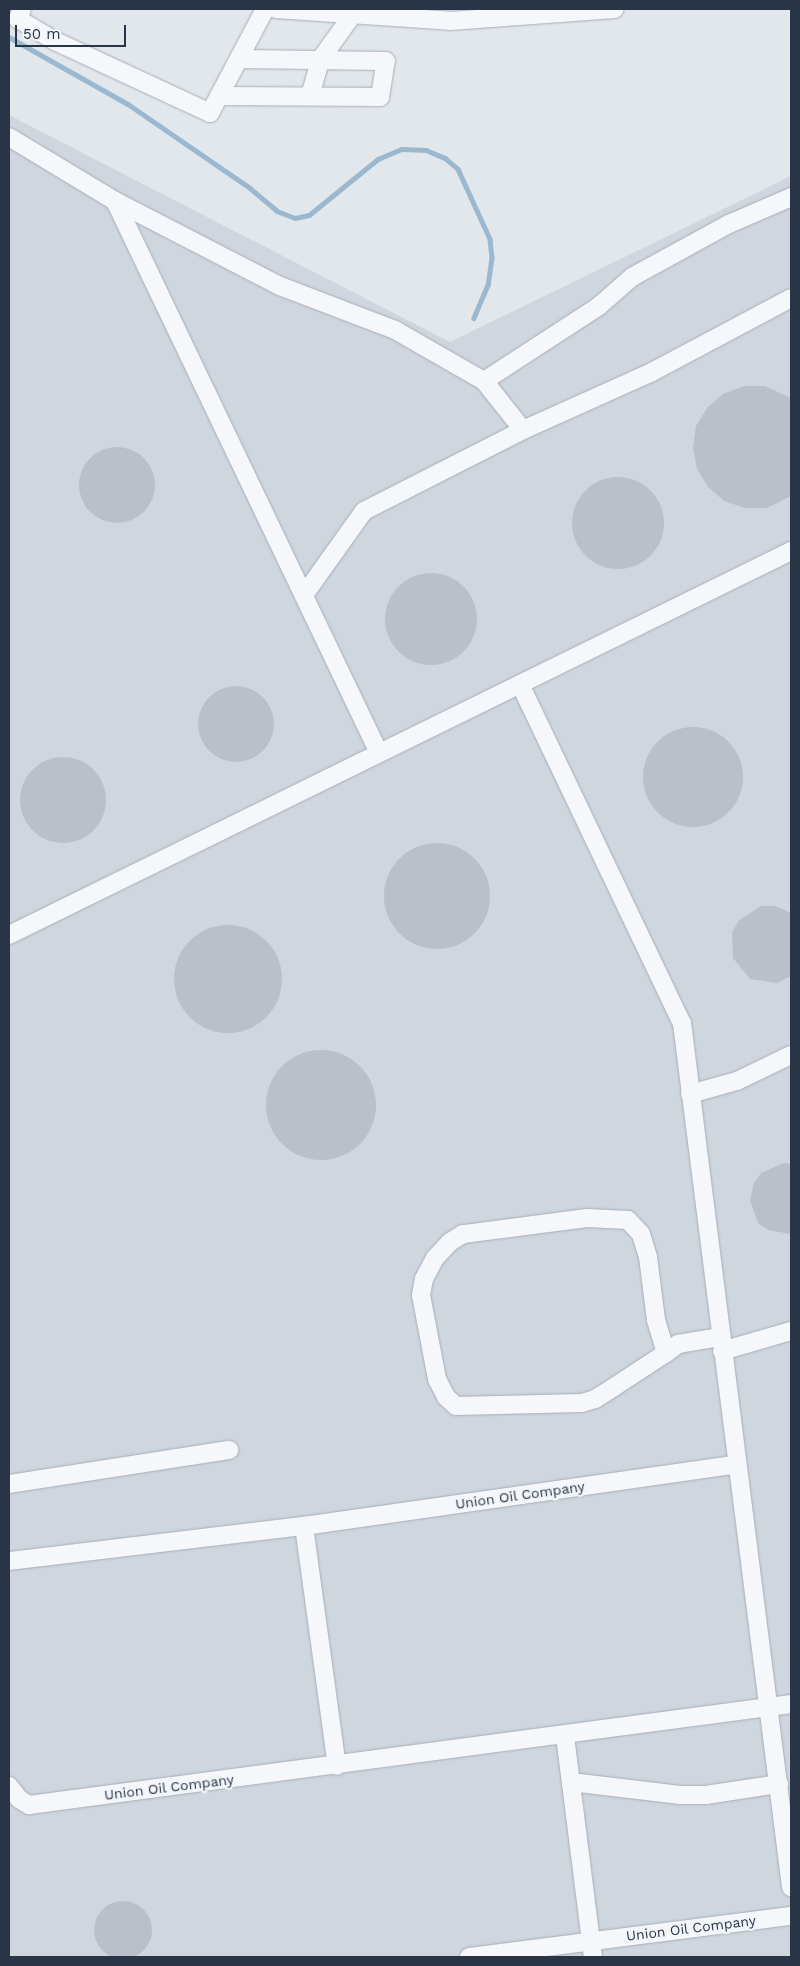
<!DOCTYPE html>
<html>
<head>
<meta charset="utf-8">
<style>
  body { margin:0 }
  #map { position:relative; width:800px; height:1966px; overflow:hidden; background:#e2e7ec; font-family:"Work Sans",sans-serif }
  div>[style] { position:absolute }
  .built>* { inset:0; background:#d0d6de }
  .stream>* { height:4.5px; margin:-2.25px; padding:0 2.25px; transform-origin:2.25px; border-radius:2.25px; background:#9ab8cf }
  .building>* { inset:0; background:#b9c0ca }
  .round { border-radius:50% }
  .roads { filter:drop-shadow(0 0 1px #a6aeb7) drop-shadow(0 0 1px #a6aeb7) }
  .minor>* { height:18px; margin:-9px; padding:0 9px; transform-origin:9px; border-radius:9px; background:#f5f7fa }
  span { translate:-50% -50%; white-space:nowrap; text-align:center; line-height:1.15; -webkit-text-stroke:4.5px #f2f5f9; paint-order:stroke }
  .street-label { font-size:14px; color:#283546 }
  .frame { position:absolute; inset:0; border:10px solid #283546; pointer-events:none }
  .scale { position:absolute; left:15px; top:25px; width:111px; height:22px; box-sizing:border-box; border:2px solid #283546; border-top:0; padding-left:6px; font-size:15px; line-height:18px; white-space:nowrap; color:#283546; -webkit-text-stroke:4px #f2f5f9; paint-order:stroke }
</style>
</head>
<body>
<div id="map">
  <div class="built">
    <i style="clip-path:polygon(9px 115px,450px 342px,791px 176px,791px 1957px,9px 1957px)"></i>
  </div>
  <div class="stream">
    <i style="left:9px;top:37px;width:137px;rotate:29.4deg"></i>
    <i style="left:128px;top:104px;width:148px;rotate:34.5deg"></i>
    <i style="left:250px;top:188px;width:35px;rotate:40deg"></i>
    <i style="left:277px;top:211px;width:19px;rotate:21deg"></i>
    <i style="left:295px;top:218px;width:14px;rotate:-12deg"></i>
    <i style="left:309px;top:215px;width:89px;rotate:-39.1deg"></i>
    <i style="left:378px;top:159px;width:25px;rotate:-23deg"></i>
    <i style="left:401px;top:149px;width:25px;rotate:2deg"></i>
    <i style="left:426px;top:150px;width:21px;rotate:23deg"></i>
    <i style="left:445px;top:158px;width:17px;rotate:40deg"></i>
    <i style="left:458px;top:169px;width:77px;rotate:65.4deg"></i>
    <i style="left:490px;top:239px;width:19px;rotate:84deg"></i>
    <i style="left:492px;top:258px;width:27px;rotate:98deg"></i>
    <i style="left:488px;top:285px;width:36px;rotate:113deg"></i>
  </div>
  <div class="building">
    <i style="clip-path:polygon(744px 386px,765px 386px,791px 398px,791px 496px,767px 508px,745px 508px,724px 501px,708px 487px,697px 469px,693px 448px,696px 426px,707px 408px,723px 394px)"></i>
    <i class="round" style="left:79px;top:447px;width:76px;height:76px"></i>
    <i class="round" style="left:572px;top:477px;width:92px;height:92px"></i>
    <i class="round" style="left:385px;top:573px;width:92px;height:92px"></i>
    <i class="round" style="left:198px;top:686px;width:76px;height:76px"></i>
    <i class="round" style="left:643px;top:727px;width:100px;height:100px"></i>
    <i class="round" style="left:20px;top:757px;width:86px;height:86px"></i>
    <i class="round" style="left:384px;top:843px;width:106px;height:106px"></i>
    <i style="clip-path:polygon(761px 906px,775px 906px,791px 913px,791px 976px,777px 983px,750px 979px,733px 958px,732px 932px,739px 920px)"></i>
    <i class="round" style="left:174px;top:925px;width:108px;height:108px"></i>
    <i class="round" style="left:266px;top:1050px;width:110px;height:110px"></i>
    <i style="clip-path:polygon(784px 1163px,791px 1164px,791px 1234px,768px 1230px,758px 1223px,750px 1200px,754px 1183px,761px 1173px)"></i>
    <i class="round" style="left:94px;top:1901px;width:58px;height:58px"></i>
  </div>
  <div class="roads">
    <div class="minor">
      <i style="left:22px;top:9px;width:11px;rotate:112deg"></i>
      <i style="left:18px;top:19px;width:43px;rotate:30.7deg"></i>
      <i style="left:55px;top:41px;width:171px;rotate:24.9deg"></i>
      <i style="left:210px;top:113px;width:118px;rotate:-62.1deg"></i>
      <i style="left:276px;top:9px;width:174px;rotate:3.9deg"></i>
      <i style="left:450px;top:21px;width:165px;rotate:-4.2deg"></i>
      <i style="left:220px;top:96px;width:160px;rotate:0.4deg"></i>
      <i style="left:380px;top:97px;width:36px;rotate:-81deg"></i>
      <i style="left:386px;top:61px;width:146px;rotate:-179.2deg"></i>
      <i style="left:310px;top:96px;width:37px;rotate:-74deg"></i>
      <i style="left:320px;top:60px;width:57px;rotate:-54.3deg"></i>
      <i style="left:9px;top:137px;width:124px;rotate:31.1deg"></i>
      <i style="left:115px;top:201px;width:612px;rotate:64.44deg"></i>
      <i style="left:115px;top:201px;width:186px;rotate:27.3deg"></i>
      <i style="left:280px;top:286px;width:123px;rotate:20.9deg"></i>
      <i style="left:395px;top:330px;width:103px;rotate:29.8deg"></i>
      <i style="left:523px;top:430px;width:63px;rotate:-128.5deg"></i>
      <i style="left:484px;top:381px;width:137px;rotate:-33.1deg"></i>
      <i style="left:599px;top:306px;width:44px;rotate:-41.3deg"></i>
      <i style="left:632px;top:277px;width:111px;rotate:-28.7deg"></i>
      <i style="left:729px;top:224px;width:68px;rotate:-23.5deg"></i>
      <i style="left:304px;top:595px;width:103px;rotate:-54.5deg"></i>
      <i style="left:364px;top:511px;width:178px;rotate:-27deg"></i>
      <i style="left:523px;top:430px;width:141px;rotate:-24.2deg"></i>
      <i style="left:652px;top:372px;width:157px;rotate:-28deg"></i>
      <i style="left:520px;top:684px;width:376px;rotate:64.5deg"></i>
      <i style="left:682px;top:1023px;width:871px;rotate:82.81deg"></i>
      <i style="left:9px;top:935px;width:871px;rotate:-26.15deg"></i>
      <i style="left:690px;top:1094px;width:49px;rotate:-15.5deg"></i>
      <i style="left:737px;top:1081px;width:60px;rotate:-25.7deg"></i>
      <i style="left:722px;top:1351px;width:72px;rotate:-16.2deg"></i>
      <i style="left:666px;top:1353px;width:34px;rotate:-107deg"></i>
      <i style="left:656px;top:1320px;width:64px;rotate:-97.2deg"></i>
      <i style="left:648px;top:1257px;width:24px;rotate:-107deg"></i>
      <i style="left:641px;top:1234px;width:19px;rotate:-133deg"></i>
      <i style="left:628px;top:1220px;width:41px;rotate:-177.2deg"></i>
      <i style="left:587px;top:1218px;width:125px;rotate:172.6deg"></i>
      <i style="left:463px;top:1234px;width:15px;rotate:148deg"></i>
      <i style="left:450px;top:1242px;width:22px;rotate:133deg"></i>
      <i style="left:435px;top:1258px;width:24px;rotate:118deg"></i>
      <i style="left:424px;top:1279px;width:16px;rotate:101deg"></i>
      <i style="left:421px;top:1295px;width:86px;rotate:79.2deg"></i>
      <i style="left:437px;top:1379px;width:20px;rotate:63deg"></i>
      <i style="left:446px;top:1397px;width:13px;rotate:42deg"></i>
      <i style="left:456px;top:1406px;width:126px;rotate:-1.4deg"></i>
      <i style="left:582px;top:1403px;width:14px;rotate:-17deg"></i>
      <i style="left:595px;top:1399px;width:22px;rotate:-32deg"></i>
      <i style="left:614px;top:1387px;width:62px;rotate:-33.2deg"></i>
      <i style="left:666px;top:1353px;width:15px;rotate:-37deg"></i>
      <i style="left:678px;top:1344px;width:43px;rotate:-9.5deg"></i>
      <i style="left:9px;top:1484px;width:223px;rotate:-8.8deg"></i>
      <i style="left:304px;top:1526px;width:242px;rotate:82.2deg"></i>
      <i style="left:9px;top:1561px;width:297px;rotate:-6.8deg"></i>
      <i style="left:304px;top:1526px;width:437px;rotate:-8.1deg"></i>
      <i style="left:565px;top:1736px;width:223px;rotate:82.8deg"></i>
      <i style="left:571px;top:1782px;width:110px;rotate:6.8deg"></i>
      <i style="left:680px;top:1795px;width:26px"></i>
      <i style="left:706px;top:1795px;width:74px;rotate:-8.6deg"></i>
      <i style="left:9px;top:1786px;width:16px;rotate:52deg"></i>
      <i style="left:19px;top:1799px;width:12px;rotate:31deg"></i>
      <i style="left:29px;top:1805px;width:769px;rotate:-7.55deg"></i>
      <i style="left:469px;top:1957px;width:325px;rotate:-7.3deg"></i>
    </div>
  </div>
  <div class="street-label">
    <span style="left:520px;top:1495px;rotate:-8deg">Union Oil Company</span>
    <span style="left:169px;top:1787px;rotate:-7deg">Union Oil Company</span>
    <span style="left:691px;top:1928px;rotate:-7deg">Union Oil Company</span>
  </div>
  <div class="frame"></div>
  <div class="scale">50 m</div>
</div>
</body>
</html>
